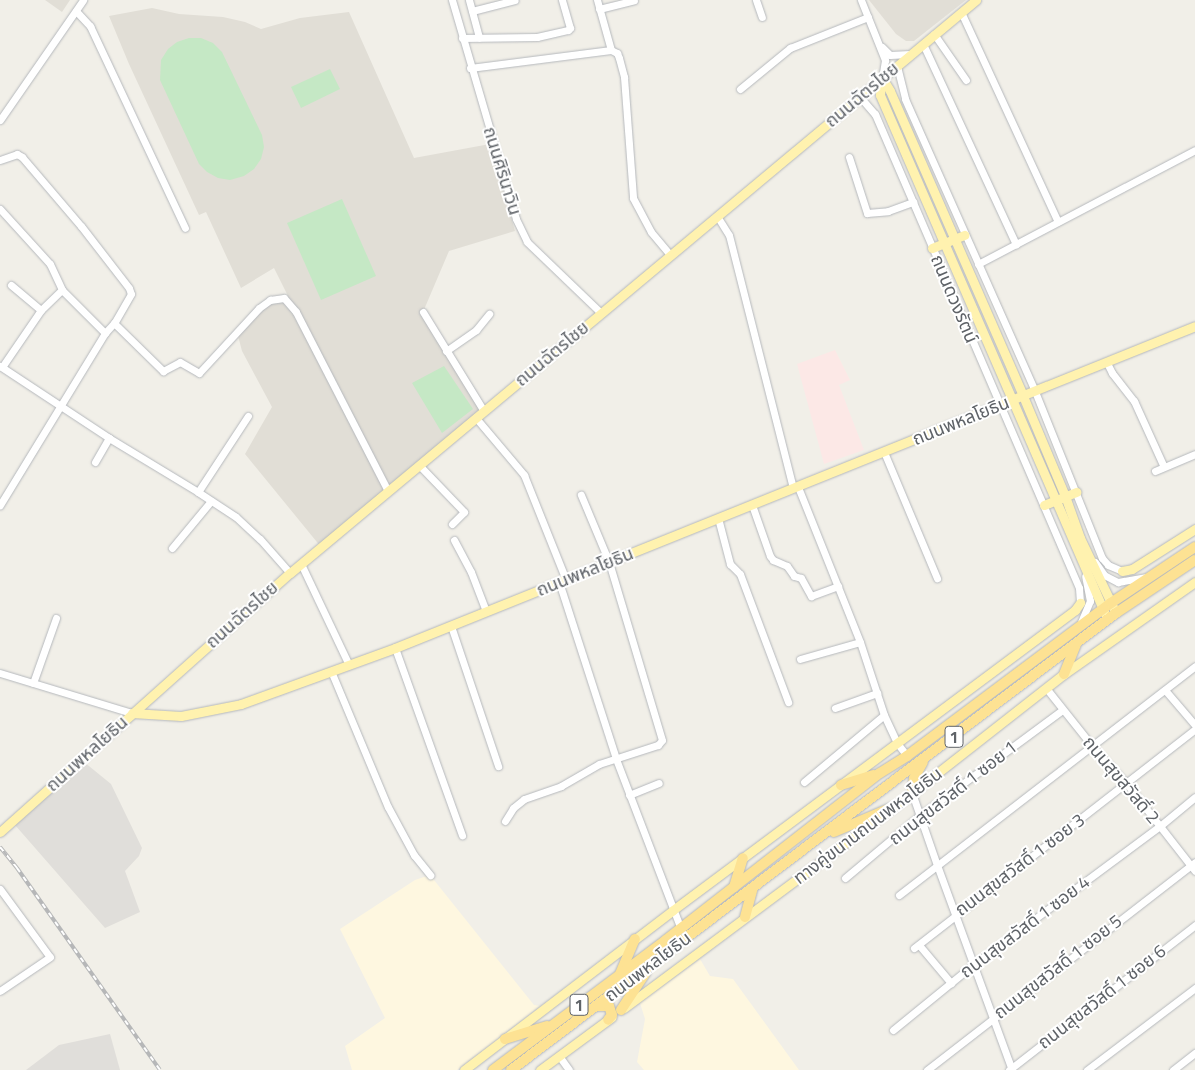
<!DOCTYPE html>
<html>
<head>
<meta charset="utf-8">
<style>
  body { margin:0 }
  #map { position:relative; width:1195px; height:1070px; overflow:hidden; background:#f1efe8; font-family:"Titillium Web","Noto Sans Thai",sans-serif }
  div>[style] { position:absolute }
  .commercial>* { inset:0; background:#fef7e0 }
  .industrial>* { inset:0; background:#e0deda }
  .education>* { inset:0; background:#e1ded6 }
  .medical>* { inset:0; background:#fce8e6 }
  .green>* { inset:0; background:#c5e8c5 }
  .roads { filter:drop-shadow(0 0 1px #b5b8bc) drop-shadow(0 0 1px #b5b8bc) }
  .minor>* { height:7px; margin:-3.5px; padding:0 3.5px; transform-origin:3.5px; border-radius:3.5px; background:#fff }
  .major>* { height:9px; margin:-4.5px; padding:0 4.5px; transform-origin:4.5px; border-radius:4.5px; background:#fff2af }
  .highway>* { height:10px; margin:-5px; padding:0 5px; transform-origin:5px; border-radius:5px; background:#fde293 }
  .rail>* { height:4px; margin-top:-2px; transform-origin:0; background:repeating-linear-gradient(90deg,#fff 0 5.5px,#b6b7b8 0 11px); box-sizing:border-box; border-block:1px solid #b6b7b8 }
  span { translate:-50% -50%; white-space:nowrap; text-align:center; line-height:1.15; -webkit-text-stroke:4px #fff; paint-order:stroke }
  .shield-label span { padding:1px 4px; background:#fff; border:1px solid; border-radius:4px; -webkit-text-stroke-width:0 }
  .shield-label { font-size:16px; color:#5f6368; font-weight:700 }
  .street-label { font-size:18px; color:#5f6368 }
</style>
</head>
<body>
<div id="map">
  <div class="commercial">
    <i style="clip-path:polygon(430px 875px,534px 1005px,540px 1006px,457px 1070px,352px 1070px,345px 1046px,385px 1018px,340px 929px,415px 880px)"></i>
    <i style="clip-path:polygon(700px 959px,710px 976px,733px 979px,799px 1070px,644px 1070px,637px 1062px,645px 1019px,640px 1003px)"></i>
  </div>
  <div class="industrial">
    <i style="clip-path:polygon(84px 762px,111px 784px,142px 848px,139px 856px,125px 871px,140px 912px,105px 928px,15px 825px)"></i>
    <i style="clip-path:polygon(110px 1034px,120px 1070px,26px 1070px,59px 1045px)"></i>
  </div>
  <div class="education">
    <i style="clip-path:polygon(45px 0,70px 0,62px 12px)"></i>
    <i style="clip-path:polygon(869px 0,966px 0,914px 41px,906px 41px,896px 34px)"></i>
    <i style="clip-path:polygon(152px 8px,179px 14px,223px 17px,245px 22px,261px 29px,300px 18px,349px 12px,414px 158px,490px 144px,515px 231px,449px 251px,423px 312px,484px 411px,321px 547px,245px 454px,272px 407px,242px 351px,237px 332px,259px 308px,284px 298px,295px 310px,274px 268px,241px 288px,206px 212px,199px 215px,129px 64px,109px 16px)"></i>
  </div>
  <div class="medical">
    <i style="clip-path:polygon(835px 350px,850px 380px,839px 385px,864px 450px,824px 464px,797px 364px)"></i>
  </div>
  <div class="green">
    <i style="clip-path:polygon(189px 38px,201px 38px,213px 43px,222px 52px,262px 135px,264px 147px,261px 159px,254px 169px,244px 176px,230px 180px,218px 178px,207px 172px,199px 164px,160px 80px,161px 60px,168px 49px,177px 42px)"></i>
    <i style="clip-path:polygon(330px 69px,340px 89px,301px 108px,291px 87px)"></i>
    <i style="clip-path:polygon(342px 199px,376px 276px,321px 300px,287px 223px)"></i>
    <i style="clip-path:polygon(444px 366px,473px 409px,442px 433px,412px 383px)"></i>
  </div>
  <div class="roads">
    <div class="minor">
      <i style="left:452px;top:0;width:228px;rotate:73.7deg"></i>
      <i style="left:516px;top:219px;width:25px;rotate:64deg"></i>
      <i style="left:527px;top:242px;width:103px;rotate:43.8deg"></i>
      <i style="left:469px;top:0;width:39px;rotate:75deg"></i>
      <i style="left:756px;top:0;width:18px;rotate:71deg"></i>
      <i style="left:861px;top:0;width:65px;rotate:68.2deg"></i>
      <i style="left:885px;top:60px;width:18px;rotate:99deg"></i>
      <i style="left:599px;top:9px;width:36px;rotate:-14deg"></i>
      <i style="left:76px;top:11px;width:21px;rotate:47deg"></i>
      <i style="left:90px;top:26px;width:223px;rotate:64.8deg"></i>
      <i style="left:472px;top:11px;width:44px;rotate:-14.3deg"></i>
      <i style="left:961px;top:12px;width:231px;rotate:65.2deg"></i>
      <i style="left:934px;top:34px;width:56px;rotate:55.2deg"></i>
      <i style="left:462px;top:38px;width:75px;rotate:-0.8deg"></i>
      <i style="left:537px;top:37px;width:32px;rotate:-13deg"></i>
      <i style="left:568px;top:30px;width:3px;rotate:-45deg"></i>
      <i style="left:570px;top:28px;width:29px;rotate:-106deg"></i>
      <i style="left:923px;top:44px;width:221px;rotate:65.1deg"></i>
      <i style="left:882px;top:47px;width:11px;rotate:45deg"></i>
      <i style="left:890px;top:55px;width:20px;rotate:-3deg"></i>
      <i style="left:611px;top:50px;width:7px;rotate:27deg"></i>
      <i style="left:617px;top:53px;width:5px;rotate:68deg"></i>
      <i style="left:619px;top:58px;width:20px;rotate:75deg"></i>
      <i style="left:624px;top:77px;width:121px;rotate:85.7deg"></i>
      <i style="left:633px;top:198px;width:38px;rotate:62deg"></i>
      <i style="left:651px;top:232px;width:30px;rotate:50deg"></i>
      <i style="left:897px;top:66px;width:34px;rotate:76deg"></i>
      <i style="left:905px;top:99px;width:317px;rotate:66deg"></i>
      <i style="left:1034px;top:389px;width:182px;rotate:68.1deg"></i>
      <i style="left:1102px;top:558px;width:9px;rotate:49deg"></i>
      <i style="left:1108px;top:565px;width:15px;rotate:23deg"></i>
      <i style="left:470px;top:68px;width:142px;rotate:-7.3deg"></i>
      <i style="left:611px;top:50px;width:52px;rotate:-105.6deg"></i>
      <i style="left:740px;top:89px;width:65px;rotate:-39.4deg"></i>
      <i style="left:790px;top:48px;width:84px;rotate:-21.7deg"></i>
      <i style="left:860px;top:97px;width:23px;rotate:49deg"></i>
      <i style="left:875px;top:114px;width:516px;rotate:66.71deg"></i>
      <i style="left:1079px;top:588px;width:15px;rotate:86deg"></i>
      <i style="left:0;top:120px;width:146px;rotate:-55.3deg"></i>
      <i style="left:849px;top:157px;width:59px;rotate:72.2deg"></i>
      <i style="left:867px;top:213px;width:21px;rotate:-5deg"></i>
      <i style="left:888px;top:211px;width:27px;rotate:-20deg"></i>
      <i style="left:0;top:160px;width:18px;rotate:-19deg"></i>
      <i style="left:17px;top:154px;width:6px;rotate:31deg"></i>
      <i style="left:22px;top:157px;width:91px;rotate:49.5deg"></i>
      <i style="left:81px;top:226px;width:78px;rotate:52.3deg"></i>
      <i style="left:129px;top:288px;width:6px;rotate:72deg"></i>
      <i style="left:131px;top:294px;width:34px;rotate:120deg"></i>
      <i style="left:114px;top:323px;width:13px;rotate:132deg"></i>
      <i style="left:105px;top:333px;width:202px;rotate:121.4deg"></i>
      <i style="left:0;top:209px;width:74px;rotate:47.7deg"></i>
      <i style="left:50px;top:264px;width:29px;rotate:65deg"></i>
      <i style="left:62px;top:290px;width:61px;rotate:45deg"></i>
      <i style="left:717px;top:216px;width:22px;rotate:58deg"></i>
      <i style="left:729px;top:235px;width:261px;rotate:75.8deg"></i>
      <i style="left:978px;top:264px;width:245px;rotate:-27.7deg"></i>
      <i style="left:11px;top:285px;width:39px;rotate:40deg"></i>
      <i style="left:423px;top:312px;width:116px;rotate:58.4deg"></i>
      <i style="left:114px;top:323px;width:69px;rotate:44.4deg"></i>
      <i style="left:163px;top:371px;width:19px;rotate:-28deg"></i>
      <i style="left:180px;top:362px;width:22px;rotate:30deg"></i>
      <i style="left:199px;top:373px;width:88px;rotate:-47.3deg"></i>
      <i style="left:259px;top:308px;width:14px;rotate:-36deg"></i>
      <i style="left:270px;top:300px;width:14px;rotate:-8deg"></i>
      <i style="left:284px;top:298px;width:18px;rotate:49deg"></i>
      <i style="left:296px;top:312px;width:201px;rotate:62.8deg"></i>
      <i style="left:446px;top:351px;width:37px;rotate:-35deg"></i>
      <i style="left:476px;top:330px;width:21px;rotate:-51deg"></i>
      <i style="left:1107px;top:363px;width:11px;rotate:63deg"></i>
      <i style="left:1112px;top:373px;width:36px;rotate:52deg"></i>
      <i style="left:1134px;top:401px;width:72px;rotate:65.6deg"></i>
      <i style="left:0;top:366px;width:131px;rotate:33.4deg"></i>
      <i style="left:109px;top:438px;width:104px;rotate:31.2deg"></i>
      <i style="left:198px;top:492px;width:45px;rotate:33.3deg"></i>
      <i style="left:236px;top:517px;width:33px;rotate:43deg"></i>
      <i style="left:260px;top:539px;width:45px;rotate:48.6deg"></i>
      <i style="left:2px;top:367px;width:69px;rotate:-55.6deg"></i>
      <i style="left:41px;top:310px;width:29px;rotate:-44deg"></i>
      <i style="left:476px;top:418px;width:75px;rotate:49.9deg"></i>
      <i style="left:524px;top:475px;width:113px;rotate:68.2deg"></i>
      <i style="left:884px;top:452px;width:137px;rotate:67.2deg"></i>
      <i style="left:95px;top:462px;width:28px;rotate:-60deg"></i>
      <i style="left:419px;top:465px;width:65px;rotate:46.2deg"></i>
      <i style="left:464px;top:512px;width:17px;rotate:135deg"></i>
      <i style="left:1155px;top:471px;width:43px;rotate:-23deg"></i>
      <i style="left:798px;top:487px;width:167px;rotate:68.2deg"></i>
      <i style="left:860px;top:642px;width:77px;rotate:71.8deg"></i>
      <i style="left:884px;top:715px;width:31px;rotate:65deg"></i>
      <i style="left:897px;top:743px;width:16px;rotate:52deg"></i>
      <i style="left:198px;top:492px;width:91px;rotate:-56.7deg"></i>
      <i style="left:752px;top:505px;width:54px;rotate:70.6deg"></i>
      <i style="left:770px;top:556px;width:5px;rotate:53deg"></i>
      <i style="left:773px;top:560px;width:15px;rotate:23deg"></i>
      <i style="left:787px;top:566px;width:12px;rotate:55deg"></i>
      <i style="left:794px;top:576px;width:7px;rotate:16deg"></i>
      <i style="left:801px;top:578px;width:21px;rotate:61deg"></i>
      <i style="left:811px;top:596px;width:29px;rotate:-20deg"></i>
      <i style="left:718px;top:518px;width:48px;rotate:75.4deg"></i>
      <i style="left:730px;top:564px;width:14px;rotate:45deg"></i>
      <i style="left:740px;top:574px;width:137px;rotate:69.4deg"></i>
      <i style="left:454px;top:540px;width:36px;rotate:62deg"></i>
      <i style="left:471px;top:572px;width:42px;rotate:69deg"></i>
      <i style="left:172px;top:548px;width:61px;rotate:-50.3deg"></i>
      <i style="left:1095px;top:562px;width:16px;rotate:55deg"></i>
      <i style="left:1104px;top:575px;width:16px;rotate:27deg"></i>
      <i style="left:1118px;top:582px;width:29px;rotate:-10deg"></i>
      <i style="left:301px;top:564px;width:112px;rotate:64.6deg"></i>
      <i style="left:559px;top:582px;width:186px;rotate:72.1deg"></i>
      <i style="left:616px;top:759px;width:182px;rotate:69.1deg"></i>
      <i style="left:1081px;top:622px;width:23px;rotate:-67deg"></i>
      <i style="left:1090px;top:601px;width:25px;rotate:-101deg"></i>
      <i style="left:451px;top:626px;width:148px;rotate:71.4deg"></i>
      <i style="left:395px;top:648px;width:199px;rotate:70.3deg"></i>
      <i style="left:800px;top:659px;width:62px;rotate:-15.8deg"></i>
      <i style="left:331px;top:671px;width:147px;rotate:67.3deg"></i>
      <i style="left:388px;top:807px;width:55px;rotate:61.6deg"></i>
      <i style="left:414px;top:855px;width:26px;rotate:51deg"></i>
      <i style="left:0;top:673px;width:138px;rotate:16.9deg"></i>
      <i style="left:33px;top:683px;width:69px;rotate:-70.5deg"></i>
      <i style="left:1046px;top:688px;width:75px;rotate:51.5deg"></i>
      <i style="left:1093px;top:747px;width:50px;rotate:47.4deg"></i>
      <i style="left:1127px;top:784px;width:110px;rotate:52deg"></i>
      <i style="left:1165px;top:690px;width:46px;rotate:49.4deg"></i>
      <i style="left:835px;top:708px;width:45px;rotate:-19.7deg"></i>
      <i style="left:804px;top:782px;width:104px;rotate:-39.9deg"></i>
      <i style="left:912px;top:793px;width:76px;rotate:70.9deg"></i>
      <i style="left:937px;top:865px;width:218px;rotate:69.9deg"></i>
      <i style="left:629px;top:795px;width:32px;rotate:-22deg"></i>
      <i style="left:505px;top:821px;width:15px;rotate:-58deg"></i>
      <i style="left:513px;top:808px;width:14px;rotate:-39deg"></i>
      <i style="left:524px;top:799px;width:39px;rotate:-19deg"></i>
      <i style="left:561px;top:786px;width:44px;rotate:-30.1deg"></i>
      <i style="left:599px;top:764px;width:62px;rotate:-17.9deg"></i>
      <i style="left:658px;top:745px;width:6px;rotate:-51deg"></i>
      <i style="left:662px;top:740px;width:186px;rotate:-106.6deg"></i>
      <i style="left:609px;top:562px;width:73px;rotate:-112.7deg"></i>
      <i style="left:845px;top:878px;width:97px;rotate:-40deg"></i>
      <i style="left:919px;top:816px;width:178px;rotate:-36.5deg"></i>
      <i style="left:0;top:889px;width:84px;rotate:53.7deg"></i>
      <i style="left:50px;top:957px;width:60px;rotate:145.8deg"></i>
      <i style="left:899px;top:895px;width:374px;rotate:-37.7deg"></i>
      <i style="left:919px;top:945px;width:50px;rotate:49.9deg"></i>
      <i style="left:914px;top:948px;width:356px;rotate:-37.9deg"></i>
      <i style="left:893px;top:1030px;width:104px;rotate:-39.2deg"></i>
      <i style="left:974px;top:964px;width:232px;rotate:-36.6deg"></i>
      <i style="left:1160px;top:826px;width:45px;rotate:-39.6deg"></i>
      <i style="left:559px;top:1056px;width:17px;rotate:54deg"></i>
      <i style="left:927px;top:1070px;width:339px;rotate:-37.8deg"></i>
      <i style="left:1009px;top:1070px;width:236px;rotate:-37.9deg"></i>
      <i style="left:1087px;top:1070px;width:136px;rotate:-37.2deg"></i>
      <i style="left:1173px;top:1070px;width:28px;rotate:-38deg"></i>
    </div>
    <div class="major">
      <i style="left:882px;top:78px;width:17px;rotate:97deg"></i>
      <i style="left:880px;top:95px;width:568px;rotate:66.55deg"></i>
      <i style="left:882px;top:78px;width:15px;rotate:58deg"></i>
      <i style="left:890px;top:91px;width:333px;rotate:66.4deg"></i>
      <i style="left:1023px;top:396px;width:108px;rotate:67.2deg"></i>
      <i style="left:1065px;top:496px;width:45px;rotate:70.3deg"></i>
      <i style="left:1080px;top:538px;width:79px;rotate:64.4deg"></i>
      <i style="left:932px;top:248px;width:35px;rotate:-22deg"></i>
      <i style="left:1044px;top:505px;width:35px;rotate:-22deg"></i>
      <i style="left:1122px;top:571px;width:10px;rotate:-11deg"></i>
      <i style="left:1132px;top:569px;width:75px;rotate:-32.4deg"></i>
      <i style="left:132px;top:713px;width:49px;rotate:3.5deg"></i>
      <i style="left:181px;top:716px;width:61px;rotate:-11.3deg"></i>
      <i style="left:241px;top:704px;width:164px;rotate:-20deg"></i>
      <i style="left:395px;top:648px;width:862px;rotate:-21.92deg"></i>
      <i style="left:0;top:832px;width:389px;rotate:-41.8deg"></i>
      <i style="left:290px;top:573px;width:894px;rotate:-39.87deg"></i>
      <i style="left:624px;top:1008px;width:359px;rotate:-36.7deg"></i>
      <i style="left:912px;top:793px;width:193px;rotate:-38.1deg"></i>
      <i style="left:1064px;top:674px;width:160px;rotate:-35.1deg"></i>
      <i style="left:464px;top:1070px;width:263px;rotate:-37.4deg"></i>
      <i style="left:673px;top:910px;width:502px;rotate:-36.73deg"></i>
      <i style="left:1075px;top:610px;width:9px;rotate:-54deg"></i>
      <i style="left:540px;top:1070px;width:89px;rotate:-36.4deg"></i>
    </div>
    <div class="highway">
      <i style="left:1064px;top:674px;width:31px;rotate:-68deg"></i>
      <i style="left:841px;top:785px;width:34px;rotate:-17deg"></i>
      <i style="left:912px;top:793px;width:15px;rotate:-82deg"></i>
      <i style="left:914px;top:778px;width:18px;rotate:-61deg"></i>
      <i style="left:834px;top:832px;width:64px;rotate:-23deg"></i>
      <i style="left:734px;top:887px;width:30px;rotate:-73deg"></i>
      <i style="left:745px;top:917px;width:30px;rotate:-75deg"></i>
      <i style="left:620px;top:974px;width:38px;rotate:-67deg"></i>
      <i style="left:597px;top:1006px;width:12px"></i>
      <i style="left:609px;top:1006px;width:9px;rotate:72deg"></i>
      <i style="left:612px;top:1015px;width:6px;rotate:129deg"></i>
      <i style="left:621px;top:1010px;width:45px;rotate:-56.7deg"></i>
      <i style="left:505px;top:1039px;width:44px;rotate:-17.2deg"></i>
      <i style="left:493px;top:1070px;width:216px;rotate:-36.9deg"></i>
      <i style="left:666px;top:940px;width:271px;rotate:-38deg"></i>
      <i style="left:880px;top:773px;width:32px;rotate:-32deg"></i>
      <i style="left:907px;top:756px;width:255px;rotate:-36.9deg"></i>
      <i style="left:1111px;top:603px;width:101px;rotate:-33.7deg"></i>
      <i style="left:511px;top:1070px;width:758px;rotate:-37.07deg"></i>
      <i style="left:1116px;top:613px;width:95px;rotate:-33.9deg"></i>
    </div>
  </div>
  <div class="rail">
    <i style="left:0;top:847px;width:27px;rotate:51deg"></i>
    <i style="left:17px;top:868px;width:247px;rotate:54.7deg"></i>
  </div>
  <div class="shield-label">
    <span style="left:954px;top:737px">1</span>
    <span style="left:579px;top:1005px">1</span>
  </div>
  <div class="street-label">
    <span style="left:862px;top:95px;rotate:-40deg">ถนนฉัตรไชย</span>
    <span style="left:502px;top:171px;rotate:73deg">ถนนศิรินาวิน</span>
    <span style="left:954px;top:299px;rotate:67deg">ถนนดวงรัตน์</span>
    <span style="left:552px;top:354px;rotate:-40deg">ถนนฉัตรไชย</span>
    <span style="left:961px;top:421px;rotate:-22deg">ถนนพหลโยธิน</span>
    <span style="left:585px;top:572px;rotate:-22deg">ถนนพหลโยธิน</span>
    <span style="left:242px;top:615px;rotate:-42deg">ถนนฉัตรไชย</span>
    <span style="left:87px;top:754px;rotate:-42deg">ถนนพหลโยธิน</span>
    <span style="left:1121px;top:780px;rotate:50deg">ถนนสุขสวัสดิ์ 2</span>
    <span style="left:953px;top:793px;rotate:-38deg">ถนนสุขสวัสดิ์ 1 ซอย 1</span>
    <span style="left:868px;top:826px;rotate:-37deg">ทางคู่ขนานถนนพหลโยธิน</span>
    <span style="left:1020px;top:865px;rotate:-37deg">ถนนสุขสวัสดิ์ 1 ซอย 3</span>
    <span style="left:1025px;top:927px;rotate:-37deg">ถนนสุขสวัสดิ์ 1 ซอย 4</span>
    <span style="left:648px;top:967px;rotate:-37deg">ถนนพหลโยธิน</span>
    <span style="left:1058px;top:967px;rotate:-38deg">ถนนสุขสวัสดิ์ 1 ซอย 5</span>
    <span style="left:1102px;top:997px;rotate:-38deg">ถนนสุขสวัสดิ์ 1 ซอย 6</span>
  </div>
</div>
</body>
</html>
